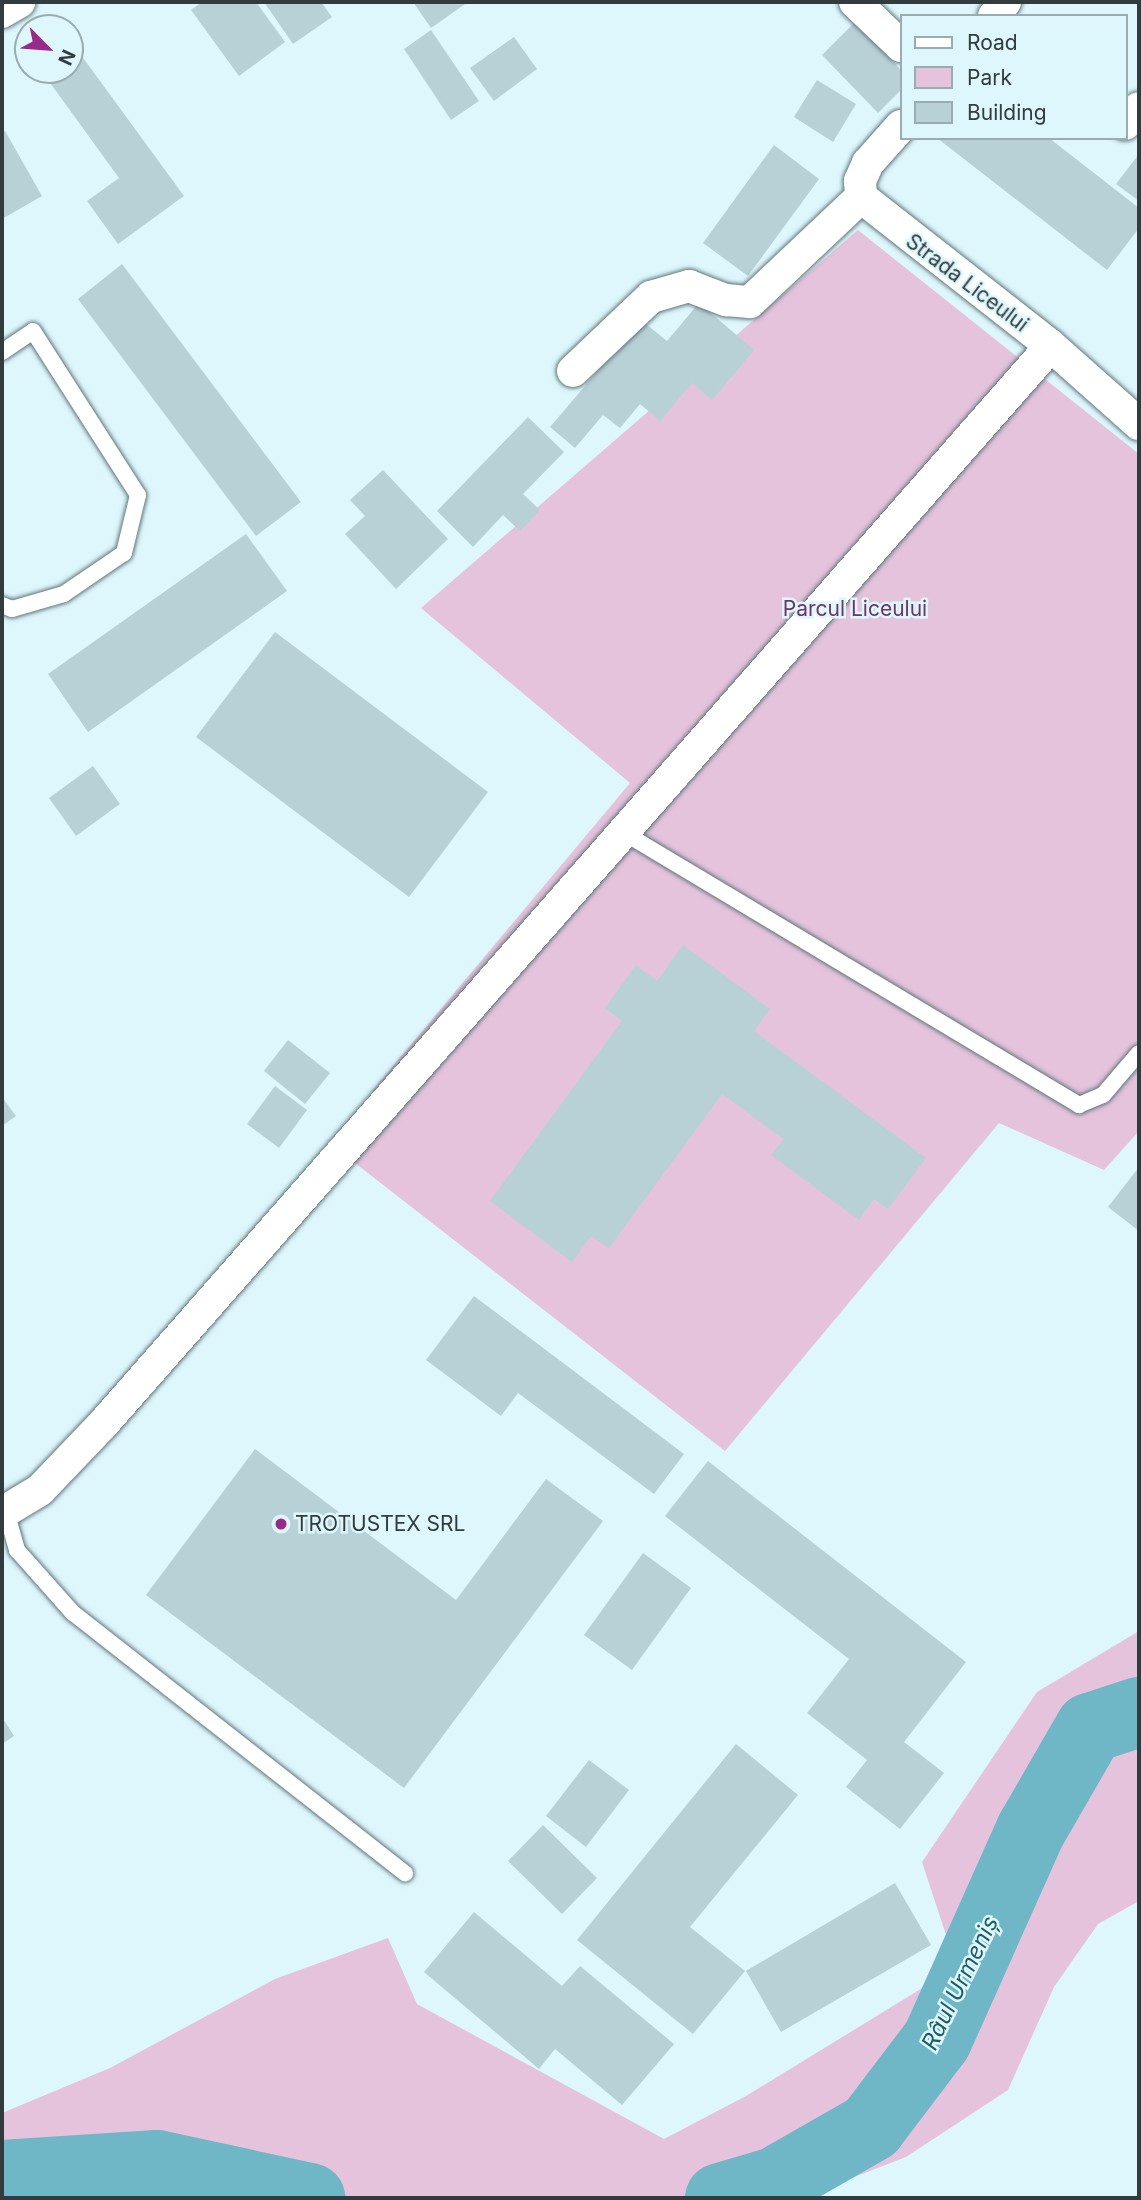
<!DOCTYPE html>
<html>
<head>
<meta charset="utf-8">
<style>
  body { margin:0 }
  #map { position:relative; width:1141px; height:2200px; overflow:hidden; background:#ddf7fc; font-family:Inter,sans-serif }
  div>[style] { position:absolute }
  .green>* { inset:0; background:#e5c3dd }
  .river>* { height:70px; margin:-35px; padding:0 35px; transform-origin:35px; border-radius:35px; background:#6fb7c7 }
  .building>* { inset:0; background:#b8d1d7 }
  .roads { filter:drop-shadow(0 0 2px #60767b) drop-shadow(0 0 2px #60767b) }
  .service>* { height:16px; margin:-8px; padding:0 8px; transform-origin:8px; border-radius:8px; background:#fff }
  .minor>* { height:32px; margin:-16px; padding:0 16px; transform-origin:16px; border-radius:16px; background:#fff }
  .dots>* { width:19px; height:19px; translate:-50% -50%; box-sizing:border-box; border:4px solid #ddf7fc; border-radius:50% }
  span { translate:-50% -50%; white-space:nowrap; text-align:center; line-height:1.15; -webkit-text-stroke:5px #ddf7fc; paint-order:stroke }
  .street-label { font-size:21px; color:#323c3e }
  .park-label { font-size:21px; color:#703565 }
  .poi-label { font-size:21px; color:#323c3e }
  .left { translate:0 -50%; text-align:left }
  .water-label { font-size:23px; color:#1f5b67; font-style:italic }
  .frame { position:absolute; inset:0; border:4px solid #323c3e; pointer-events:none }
  .legend { position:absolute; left:900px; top:14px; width:228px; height:126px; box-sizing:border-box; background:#ddf7fc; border:2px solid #99acb0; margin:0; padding:9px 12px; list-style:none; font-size:21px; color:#323c3e }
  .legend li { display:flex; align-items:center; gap:14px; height:35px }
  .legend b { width:35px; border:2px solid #99acb0 }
  .north { position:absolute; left:14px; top:14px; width:70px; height:70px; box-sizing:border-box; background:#ddf7fc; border:2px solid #99acb0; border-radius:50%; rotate:115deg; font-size:19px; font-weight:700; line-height:28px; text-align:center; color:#323c3e }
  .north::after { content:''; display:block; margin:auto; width:24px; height:32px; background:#9a2a89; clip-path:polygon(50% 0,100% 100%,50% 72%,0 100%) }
</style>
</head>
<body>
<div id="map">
  <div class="green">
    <i style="clip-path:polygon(858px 230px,1139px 454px,1139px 1131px,1104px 1170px,999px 1123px,725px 1451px,346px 1156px,373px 1090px,630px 783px,421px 608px)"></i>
    <i style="clip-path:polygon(1139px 1631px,1139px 1901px,1098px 1924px,1054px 1987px,1008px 2090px,906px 2157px,800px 2198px,2px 2198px,2px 2113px,110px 2068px,275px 1979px,388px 1938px,417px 2004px,664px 2139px,746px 2096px,924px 1987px,948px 1941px,922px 1862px,1037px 1692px)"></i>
  </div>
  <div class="river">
    <i style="left:2px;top:2175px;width:155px;rotate:-3.7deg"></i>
    <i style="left:157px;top:2165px;width:157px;rotate:12.2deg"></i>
    <i style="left:720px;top:2198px;width:57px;rotate:-16.2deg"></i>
    <i style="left:775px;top:2182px;width:111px;rotate:-29.8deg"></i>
    <i style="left:871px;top:2127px;width:109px;rotate:-52.8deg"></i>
    <i style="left:937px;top:2040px;width:230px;rotate:-65.9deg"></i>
    <i style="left:1031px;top:1830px;width:118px;rotate:-60deg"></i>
    <i style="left:1090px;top:1728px;width:52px;rotate:-18.1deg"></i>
  </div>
  <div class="building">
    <i style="clip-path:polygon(202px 2px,256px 2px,285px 42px,239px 76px,191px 10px)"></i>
    <i style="clip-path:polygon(264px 2px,321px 2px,332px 17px,293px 44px)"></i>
    <i style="clip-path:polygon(413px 2px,468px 2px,431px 28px)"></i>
    <i style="clip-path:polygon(855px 22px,901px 70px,901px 90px,878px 113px,822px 55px)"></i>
    <i style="clip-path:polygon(431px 30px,479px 101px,451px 120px,404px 49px)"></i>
    <i style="clip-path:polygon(514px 37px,537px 69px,494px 101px,470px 68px)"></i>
    <i style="clip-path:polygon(81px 55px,184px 196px,118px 244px,87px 201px,119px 178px,48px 80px,61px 70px,70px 70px,70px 63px)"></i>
    <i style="clip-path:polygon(817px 80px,856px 104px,833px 142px,794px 117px)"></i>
    <i style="clip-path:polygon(5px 131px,42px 196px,2px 219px,2px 133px)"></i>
    <i style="clip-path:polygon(937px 138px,1049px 138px,1139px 208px,1139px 228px,1107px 270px)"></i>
    <i style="clip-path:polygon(774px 145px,819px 179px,748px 276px,703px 243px)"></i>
    <i style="clip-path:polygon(1139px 154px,1139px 201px,1116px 184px)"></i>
    <i style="clip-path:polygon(122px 264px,301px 502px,256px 536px,78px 299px)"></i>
    <i style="clip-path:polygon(699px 303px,754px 350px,712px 400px,692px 383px,660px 421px,640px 404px,620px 428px,603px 415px,575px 448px,550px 427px,641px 320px,667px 341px)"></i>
    <i style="clip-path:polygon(528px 417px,564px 452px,523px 494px,540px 510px,520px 531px,503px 515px,473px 547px,437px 511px)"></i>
    <i style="clip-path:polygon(383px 470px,448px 539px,396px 589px,345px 534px,365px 516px,350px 500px)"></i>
    <i style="clip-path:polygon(246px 534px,287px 591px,88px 732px,48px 674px)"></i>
    <i style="clip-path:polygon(275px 632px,488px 792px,409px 897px,196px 737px)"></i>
    <i style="clip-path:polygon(93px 766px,120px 804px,76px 836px,49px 798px)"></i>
    <i style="clip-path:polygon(683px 945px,770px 1009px,754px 1031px,926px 1158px,888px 1209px,874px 1199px,859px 1220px,771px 1155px,784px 1139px,722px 1094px,609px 1248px,591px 1236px,572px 1262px,490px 1201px,622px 1021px,605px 1008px,636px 965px,657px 981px)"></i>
    <i style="clip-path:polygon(288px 1040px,330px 1073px,305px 1104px,264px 1071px)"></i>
    <i style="clip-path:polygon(275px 1086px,307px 1110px,279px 1148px,247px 1124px)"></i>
    <i style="clip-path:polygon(2px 1097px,16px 1116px,2px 1126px)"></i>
    <i style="clip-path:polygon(1139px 1167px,1139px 1231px,1108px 1207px)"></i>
    <i style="clip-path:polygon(474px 1296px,684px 1454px,654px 1494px,518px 1393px,501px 1416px,426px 1360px)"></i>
    <i style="clip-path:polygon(255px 1449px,456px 1600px,546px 1479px,603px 1521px,404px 1788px,146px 1595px)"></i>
    <i style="clip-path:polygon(708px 1461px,966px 1662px,904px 1742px,944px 1773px,900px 1829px,846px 1787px,867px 1760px,807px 1713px,849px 1659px,665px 1516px)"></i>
    <i style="clip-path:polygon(643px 1553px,691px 1588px,632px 1670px,584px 1635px)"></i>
    <i style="clip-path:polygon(2px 1717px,14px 1736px,2px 1744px)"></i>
    <i style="clip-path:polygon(736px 1744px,798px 1795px,690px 1927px,745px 1971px,693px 2034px,577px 1940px)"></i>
    <i style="clip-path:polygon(589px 1760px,629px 1790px,586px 1847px,546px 1816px)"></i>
    <i style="clip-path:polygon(543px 1825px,597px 1878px,562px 1914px,508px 1861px)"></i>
    <i style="clip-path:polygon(895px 1883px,931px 1945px,781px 2032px,746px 1971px)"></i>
    <i style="clip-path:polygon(474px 1912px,562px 1986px,580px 1966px,674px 2044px,622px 2105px,555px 2049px,539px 2069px,424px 1972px)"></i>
  </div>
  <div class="roads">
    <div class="service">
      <i style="left:2px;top:352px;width:37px;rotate:-34deg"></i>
      <i style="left:33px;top:331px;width:195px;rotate:57.4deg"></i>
      <i style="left:138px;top:495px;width:60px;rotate:103.6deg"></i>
      <i style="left:124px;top:553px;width:73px;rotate:145.7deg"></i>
      <i style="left:64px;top:594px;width:54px;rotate:163.9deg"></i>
      <i style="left:12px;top:609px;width:11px;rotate:-158deg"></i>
      <i style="left:621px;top:831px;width:534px;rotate:30.89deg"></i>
      <i style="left:1079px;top:1105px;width:26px;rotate:-23deg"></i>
      <i style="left:1103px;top:1095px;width:55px;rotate:-49.4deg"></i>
      <i style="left:6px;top:1511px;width:41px;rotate:74.2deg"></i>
      <i style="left:17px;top:1550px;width:84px;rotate:48.4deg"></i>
      <i style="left:73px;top:1613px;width:422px;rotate:38.1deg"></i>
    </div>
    <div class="minor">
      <i style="left:855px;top:2px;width:64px;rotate:43.7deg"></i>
      <i style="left:2px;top:12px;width:20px;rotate:-30deg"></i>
      <i style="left:994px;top:16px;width:18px;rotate:-52deg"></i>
      <i style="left:1125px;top:124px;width:21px;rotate:-49deg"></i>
      <i style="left:901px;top:126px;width:50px;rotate:131.7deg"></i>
      <i style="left:868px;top:163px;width:20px;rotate:114deg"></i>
      <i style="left:860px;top:181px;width:16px;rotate:86deg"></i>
      <i style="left:861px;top:197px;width:241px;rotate:38.1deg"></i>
      <i style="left:1051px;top:346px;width:118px;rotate:41.6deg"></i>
      <i style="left:573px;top:371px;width:108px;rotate:-43.5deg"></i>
      <i style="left:651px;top:297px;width:40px;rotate:-16deg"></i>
      <i style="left:689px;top:286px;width:40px;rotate:21deg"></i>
      <i style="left:726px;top:300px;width:24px;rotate:5deg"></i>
      <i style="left:750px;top:302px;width:153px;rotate:-43.4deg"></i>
      <i style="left:2px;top:1513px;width:44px;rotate:-31.2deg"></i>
      <i style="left:40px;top:1490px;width:93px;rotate:-46.3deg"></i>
      <i style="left:104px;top:1423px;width:1434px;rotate:-48.68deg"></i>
    </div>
  </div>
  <div class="dots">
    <i style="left:281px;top:1524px;background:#9a2a89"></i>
  </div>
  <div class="street-label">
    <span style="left:967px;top:283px;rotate:37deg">Strada Liceului</span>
  </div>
  <div class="park-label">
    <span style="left:855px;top:609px">Parcul Liceului</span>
  </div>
  <div class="poi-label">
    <span class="left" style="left:295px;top:1524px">TROTUSTEX SRL</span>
  </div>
  <div class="water-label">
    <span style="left:960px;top:1983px;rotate:-64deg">Râul Urmeniș</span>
  </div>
  <div class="frame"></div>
  <ul class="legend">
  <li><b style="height:9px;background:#fff"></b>Road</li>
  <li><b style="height:19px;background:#e5c3dd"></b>Park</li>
  <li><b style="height:19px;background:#b8d1d7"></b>Building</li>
  </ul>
  <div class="north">N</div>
</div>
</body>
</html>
